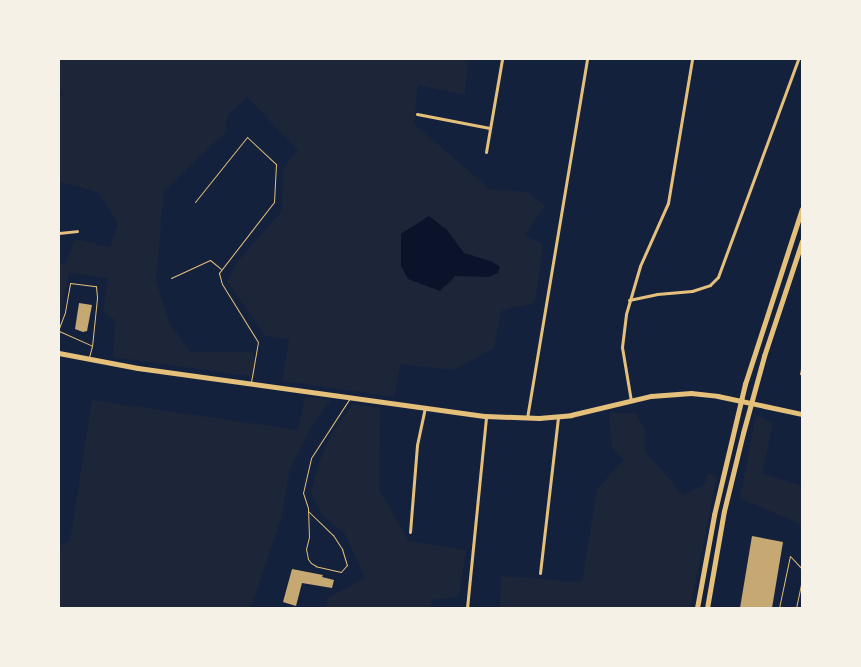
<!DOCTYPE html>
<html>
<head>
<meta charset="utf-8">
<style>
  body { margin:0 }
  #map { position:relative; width:861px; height:667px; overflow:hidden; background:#14213d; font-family:Mulish,sans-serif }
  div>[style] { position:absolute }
  .green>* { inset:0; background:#1d2539 }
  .water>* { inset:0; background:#0b132b }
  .building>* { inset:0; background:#c6a872 }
  .service>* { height:1px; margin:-0.5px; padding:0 0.5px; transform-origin:0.5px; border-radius:0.5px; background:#e5c07b }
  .minor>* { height:3px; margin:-1.5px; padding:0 1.5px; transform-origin:1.5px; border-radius:1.5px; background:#e5c07b }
  .secondary>* { height:4.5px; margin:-2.25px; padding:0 2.25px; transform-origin:2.25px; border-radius:2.25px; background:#e5c07b }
  .primary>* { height:5px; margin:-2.5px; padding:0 2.5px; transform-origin:2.5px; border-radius:2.5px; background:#e5c07b }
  span { translate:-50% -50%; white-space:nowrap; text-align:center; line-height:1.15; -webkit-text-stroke:4px #f6f1e7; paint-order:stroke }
  .frame { position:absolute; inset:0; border:60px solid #f6f1e7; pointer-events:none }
</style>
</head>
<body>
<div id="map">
  <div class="green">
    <i style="clip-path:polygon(evenodd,59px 59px,468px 59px,465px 95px,418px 85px,414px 124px,490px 189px,528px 192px,545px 206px,525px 235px,543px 245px,535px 303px,501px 311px,494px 348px,454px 370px,401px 364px,394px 397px,282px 381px,289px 340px,265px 336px,227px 281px,238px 261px,282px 211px,283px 168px,298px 150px,247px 97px,228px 115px,225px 133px,164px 191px,156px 280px,170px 324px,190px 352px,253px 352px,256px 377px,113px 357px,115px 320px,103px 312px,108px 278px,69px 273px,59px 326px,59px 263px,65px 264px,75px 239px,110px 247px,118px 223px,98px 192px,59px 182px,59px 98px,63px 94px,59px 90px,59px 59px,429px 216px,447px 230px,464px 253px,493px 262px,455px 276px,447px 286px,401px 234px,429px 216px)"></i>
    <i style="clip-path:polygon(305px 397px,331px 400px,314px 422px,290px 469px,281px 519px,251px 608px,59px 608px,59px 546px,70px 541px,92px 400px,298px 430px)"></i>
    <i style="clip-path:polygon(353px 404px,380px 408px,379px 489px,409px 541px,466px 550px,459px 596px,432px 600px,431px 608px,325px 608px,328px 598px,365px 578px,345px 534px,322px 515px,311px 493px,319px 462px,334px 430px)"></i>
    <i style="clip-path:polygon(609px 413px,636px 413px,645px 430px,645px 451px,683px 495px,704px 485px,708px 473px,717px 477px,690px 608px,500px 608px,501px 576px,582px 582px,597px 489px,624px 460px,612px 447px)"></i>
    <i style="clip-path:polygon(756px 415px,773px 423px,762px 474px,802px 486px,802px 532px,798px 523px,740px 498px)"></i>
  </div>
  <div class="water">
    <i style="clip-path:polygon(429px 216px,447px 230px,464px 253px,493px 262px,500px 267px,498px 273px,489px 277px,455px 276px,440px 291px,408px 279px,401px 266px,401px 234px)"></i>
  </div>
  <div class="building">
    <i style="clip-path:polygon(79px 303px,92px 305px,87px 331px,83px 332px,75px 329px)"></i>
    <i style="clip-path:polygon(752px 536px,783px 542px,772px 608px,740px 608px)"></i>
    <i style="clip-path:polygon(292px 569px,323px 575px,322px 577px,334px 580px,332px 588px,302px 583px,296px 606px,283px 602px)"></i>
  </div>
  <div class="service">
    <i style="left:195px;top:202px;width:83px;rotate:-51.3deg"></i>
    <i style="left:247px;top:137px;width:40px;rotate:43deg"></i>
    <i style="left:276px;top:164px;width:38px;rotate:93deg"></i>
    <i style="left:274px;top:202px;width:90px;rotate:127.8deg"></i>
    <i style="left:219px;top:273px;width:11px;rotate:75deg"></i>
    <i style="left:222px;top:284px;width:68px;rotate:58.2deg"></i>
    <i style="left:258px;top:342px;width:41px;rotate:99.9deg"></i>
    <i style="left:171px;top:278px;width:43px;rotate:-24.8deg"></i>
    <i style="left:210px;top:260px;width:14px;rotate:39deg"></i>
    <i style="left:59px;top:328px;width:17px;rotate:-69deg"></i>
    <i style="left:65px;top:312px;width:29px;rotate:-80deg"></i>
    <i style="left:70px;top:283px;width:26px;rotate:7deg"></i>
    <i style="left:96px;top:286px;width:12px;rotate:85deg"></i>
    <i style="left:97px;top:298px;width:48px;rotate:95.9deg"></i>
    <i style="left:59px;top:331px;width:36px;rotate:24deg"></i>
    <i style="left:92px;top:346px;width:11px;rotate:105deg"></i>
    <i style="left:802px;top:363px;width:11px;rotate:100deg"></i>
    <i style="left:800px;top:374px;width:2px"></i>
    <i style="left:308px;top:511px;width:35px;rotate:44deg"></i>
    <i style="left:333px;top:535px;width:17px;rotate:57deg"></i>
    <i style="left:342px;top:549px;width:17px;rotate:73deg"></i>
    <i style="left:347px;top:565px;width:9px;rotate:131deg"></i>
    <i style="left:341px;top:572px;width:26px;rotate:-167deg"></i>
    <i style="left:316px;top:566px;width:6px;rotate:-149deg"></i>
    <i style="left:311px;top:563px;width:5px;rotate:-127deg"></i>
    <i style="left:308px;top:559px;width:10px;rotate:-101deg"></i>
    <i style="left:306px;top:549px;width:12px;rotate:-76deg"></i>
    <i style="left:309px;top:537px;width:29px;rotate:-92deg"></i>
    <i style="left:308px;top:508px;width:16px;rotate:-108deg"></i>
    <i style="left:303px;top:493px;width:36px;rotate:-77deg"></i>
    <i style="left:311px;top:458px;width:72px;rotate:-57deg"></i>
    <i style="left:779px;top:608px;width:53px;rotate:-78.1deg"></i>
    <i style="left:790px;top:556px;width:18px;rotate:47deg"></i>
    <i style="left:796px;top:608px;width:30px;rotate:-78deg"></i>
  </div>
  <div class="minor">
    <i style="left:417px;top:114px;width:74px;rotate:10.9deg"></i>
    <i style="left:486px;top:152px;width:94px;rotate:-80.2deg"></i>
    <i style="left:59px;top:233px;width:18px;rotate:-6deg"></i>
    <i style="left:629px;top:300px;width:29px;rotate:-12deg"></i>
    <i style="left:657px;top:294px;width:35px;rotate:-5deg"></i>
    <i style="left:692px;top:291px;width:19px;rotate:-18deg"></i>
    <i style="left:710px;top:285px;width:11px;rotate:-45deg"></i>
    <i style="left:718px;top:277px;width:232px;rotate:-69.8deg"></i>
    <i style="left:631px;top:401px;width:55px;rotate:-99.5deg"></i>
    <i style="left:622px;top:347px;width:33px;rotate:-83deg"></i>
    <i style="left:626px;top:314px;width:50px;rotate:-73.7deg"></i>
    <i style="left:640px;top:266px;width:69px;rotate:-66deg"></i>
    <i style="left:668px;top:203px;width:146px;rotate:-80.5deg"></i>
    <i style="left:527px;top:418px;width:364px;rotate:-80.5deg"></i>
    <i style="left:410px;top:532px;width:87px;rotate:-85.4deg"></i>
    <i style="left:417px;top:445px;width:38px;rotate:-78deg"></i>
    <i style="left:540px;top:573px;width:157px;rotate:-83.4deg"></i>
    <i style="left:467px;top:608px;width:193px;rotate:-84.3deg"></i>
  </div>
  <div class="secondary">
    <i style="left:59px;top:353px;width:80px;rotate:10.8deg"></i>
    <i style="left:138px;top:368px;width:351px;rotate:7.9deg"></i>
    <i style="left:486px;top:416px;width:53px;rotate:2.2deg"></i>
    <i style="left:539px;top:418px;width:32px;rotate:-5deg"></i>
    <i style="left:571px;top:415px;width:82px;rotate:-13.4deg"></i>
    <i style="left:651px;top:396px;width:40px;rotate:-4.3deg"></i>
    <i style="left:691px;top:393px;width:27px;rotate:6deg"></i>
    <i style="left:718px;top:396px;width:86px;rotate:12.1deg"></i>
  </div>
  <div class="primary">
    <i style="left:697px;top:608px;width:95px;rotate:-79.6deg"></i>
    <i style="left:714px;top:515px;width:135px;rotate:-76.7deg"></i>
    <i style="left:745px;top:384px;width:184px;rotate:-72deg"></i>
    <i style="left:707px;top:608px;width:98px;rotate:-80.1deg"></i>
    <i style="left:724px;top:511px;width:80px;rotate:-76.3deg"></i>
    <i style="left:743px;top:433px;width:80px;rotate:-74.7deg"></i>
    <i style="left:764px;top:356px;width:121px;rotate:-71.7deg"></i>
  </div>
  <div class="frame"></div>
</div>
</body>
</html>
